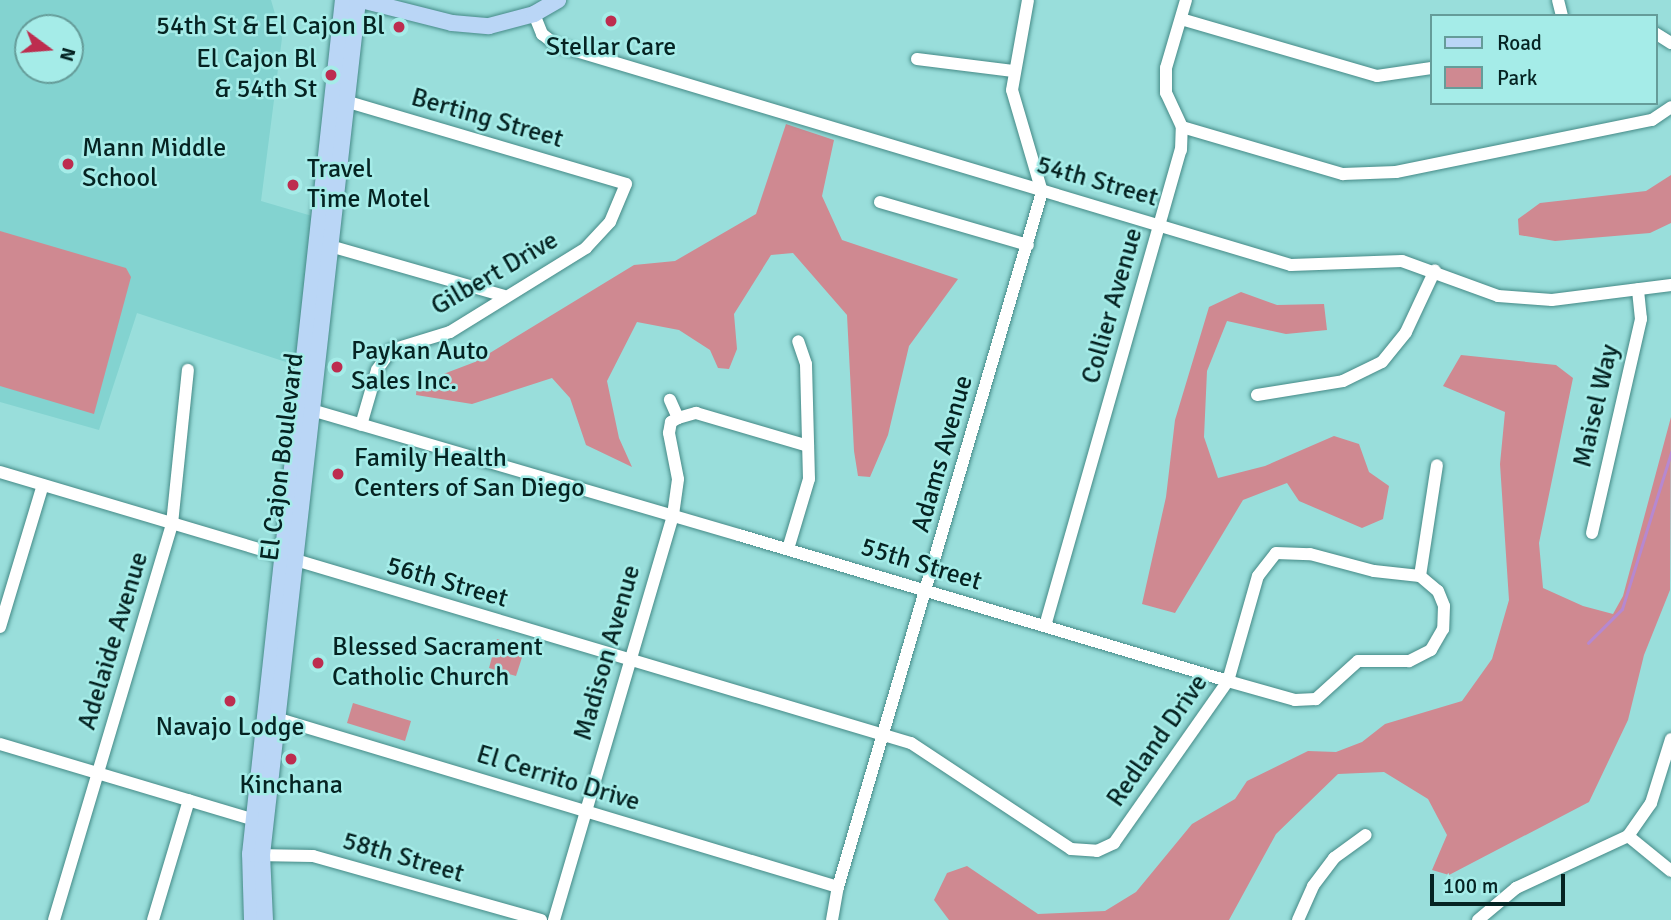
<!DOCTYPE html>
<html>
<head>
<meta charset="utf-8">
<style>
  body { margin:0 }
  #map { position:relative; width:1671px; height:920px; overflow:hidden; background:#99dedb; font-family:Signika,sans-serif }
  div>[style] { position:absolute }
  .built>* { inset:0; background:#83d3d0 }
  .green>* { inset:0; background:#cf8991 }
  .stream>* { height:2.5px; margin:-1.25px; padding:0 1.25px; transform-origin:1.25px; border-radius:1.25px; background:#b688d0 }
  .roads { filter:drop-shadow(0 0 2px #458a87) drop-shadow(0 0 2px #458a87) }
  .minor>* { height:12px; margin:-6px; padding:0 6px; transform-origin:6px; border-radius:6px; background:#fff }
  .major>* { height:16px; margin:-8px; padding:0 8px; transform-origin:8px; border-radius:8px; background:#bad6f6 }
  .dots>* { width:19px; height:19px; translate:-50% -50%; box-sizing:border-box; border:4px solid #a5ece8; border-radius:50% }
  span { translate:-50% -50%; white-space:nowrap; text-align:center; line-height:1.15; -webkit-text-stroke:5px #a5ece8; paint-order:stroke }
  .poi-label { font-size:26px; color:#052322 }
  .right { translate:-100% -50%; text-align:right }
  .left { translate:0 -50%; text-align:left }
  .street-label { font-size:26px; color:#052322 }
  .legend { position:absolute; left:1430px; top:14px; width:228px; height:91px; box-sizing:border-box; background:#a5ece8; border:2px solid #659c99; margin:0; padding:9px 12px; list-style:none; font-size:21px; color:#052322 }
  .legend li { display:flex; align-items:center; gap:14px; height:35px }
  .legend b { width:35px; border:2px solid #659c99 }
  .north { position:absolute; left:14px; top:14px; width:70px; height:70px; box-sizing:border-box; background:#a5ece8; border:2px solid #659c99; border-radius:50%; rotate:106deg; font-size:19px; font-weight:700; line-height:28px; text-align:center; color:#052322 }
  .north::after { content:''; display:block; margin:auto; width:24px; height:32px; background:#bd2d4f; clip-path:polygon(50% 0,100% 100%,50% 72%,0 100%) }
  .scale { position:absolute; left:1430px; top:874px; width:135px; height:32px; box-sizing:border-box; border:4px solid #052322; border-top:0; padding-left:9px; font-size:21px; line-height:24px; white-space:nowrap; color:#052322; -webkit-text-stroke:5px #a5ece8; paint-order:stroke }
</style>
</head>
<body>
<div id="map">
  <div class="built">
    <i style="clip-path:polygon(evenodd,0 0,271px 0,282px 38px,261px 201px,312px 216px,295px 365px,137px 313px,99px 430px,0 402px,0 0,28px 28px,70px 28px,70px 70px,28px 70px,28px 28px)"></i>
  </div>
  <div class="green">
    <i style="clip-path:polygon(786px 124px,834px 140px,822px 196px,842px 240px,958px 279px,909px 346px,888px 435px,870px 477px,858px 476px,854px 451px,847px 315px,793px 253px,771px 255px,734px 314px,737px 349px,729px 369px,718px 368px,710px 350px,679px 330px,637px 322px,607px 381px,619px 438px,632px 467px,586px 445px,570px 398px,552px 378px,472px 404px,416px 395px,417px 384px,475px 362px,634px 265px,675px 261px,756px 214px)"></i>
    <i style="clip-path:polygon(1671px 175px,1671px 223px,1650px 233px,1555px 241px,1519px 235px,1518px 219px,1540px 203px,1646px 191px)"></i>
    <i style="clip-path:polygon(0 231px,126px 268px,131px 277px,94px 414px,0 386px)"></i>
    <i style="clip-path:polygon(1241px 292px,1277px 305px,1324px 304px,1327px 330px,1286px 334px,1227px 321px,1207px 371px,1204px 437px,1218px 478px,1265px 466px,1334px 436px,1359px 444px,1369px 472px,1389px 486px,1383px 519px,1362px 528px,1299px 501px,1287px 483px,1243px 500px,1175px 613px,1142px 604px,1166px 497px,1175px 420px,1209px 307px)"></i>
    <i style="clip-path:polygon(1461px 355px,1556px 365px,1573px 378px,1539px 543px,1543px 588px,1583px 606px,1613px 614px,1623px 596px,1671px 417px,1670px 590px,1644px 655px,1628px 720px,1589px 802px,1449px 875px,1432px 870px,1447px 835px,1428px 799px,1384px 772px,1338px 774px,1276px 834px,1229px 920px,949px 920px,934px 900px,947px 873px,967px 866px,1038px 914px,1105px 911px,1136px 892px,1192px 824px,1235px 799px,1247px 781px,1308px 751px,1336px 752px,1362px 742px,1385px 724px,1462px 701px,1492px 659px,1509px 600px,1500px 464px,1505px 412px,1443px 386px)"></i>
    <i style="clip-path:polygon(497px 639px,525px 648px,516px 676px,489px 668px)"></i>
    <i style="clip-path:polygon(353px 703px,411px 721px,405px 741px,347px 723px)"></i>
  </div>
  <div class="stream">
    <i style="left:1588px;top:643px;width:48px;rotate:-45deg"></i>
    <i style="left:1622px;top:609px;width:164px;rotate:-72.6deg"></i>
  </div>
  <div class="roads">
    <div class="minor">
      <i style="left:1558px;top:0;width:16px;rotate:76deg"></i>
      <i style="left:534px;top:14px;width:22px;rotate:68deg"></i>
      <i style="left:542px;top:34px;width:18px;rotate:38deg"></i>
      <i style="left:556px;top:45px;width:767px;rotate:16.66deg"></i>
      <i style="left:1291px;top:265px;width:111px;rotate:-2.1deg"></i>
      <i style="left:1402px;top:261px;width:102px;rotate:20deg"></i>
      <i style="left:1498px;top:296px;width:54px;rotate:4.2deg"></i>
      <i style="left:1552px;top:300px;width:120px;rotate:-7.2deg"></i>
      <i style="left:1181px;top:19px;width:204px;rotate:16.2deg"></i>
      <i style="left:1377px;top:76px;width:55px;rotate:-8.4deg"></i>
      <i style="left:1655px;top:33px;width:19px;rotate:32deg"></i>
      <i style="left:917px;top:59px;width:97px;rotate:7.1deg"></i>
      <i style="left:338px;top:99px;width:300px;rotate:16.4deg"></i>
      <i style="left:626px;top:184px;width:41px;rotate:112.8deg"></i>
      <i style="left:610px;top:222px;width:35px;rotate:133deg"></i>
      <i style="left:586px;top:248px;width:160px;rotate:148.3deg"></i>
      <i style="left:450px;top:332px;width:62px;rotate:163deg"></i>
      <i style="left:391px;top:350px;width:24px;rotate:125deg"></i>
      <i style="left:377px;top:370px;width:57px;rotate:106.2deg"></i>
      <i style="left:1182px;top:127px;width:168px;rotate:16.3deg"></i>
      <i style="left:1343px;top:174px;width:53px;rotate:-2.2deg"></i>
      <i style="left:1396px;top:172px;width:261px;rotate:-11.5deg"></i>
      <i style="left:1652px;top:120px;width:23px;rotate:-34deg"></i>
      <i style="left:880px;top:202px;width:154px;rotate:16.2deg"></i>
      <i style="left:323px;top:244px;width:188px;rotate:16deg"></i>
      <i style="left:1257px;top:395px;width:87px;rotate:-9.2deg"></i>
      <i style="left:1343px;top:381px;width:43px;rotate:-26deg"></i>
      <i style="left:1382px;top:362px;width:38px;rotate:-51deg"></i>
      <i style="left:1406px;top:332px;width:68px;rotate:-64.9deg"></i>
      <i style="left:678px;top:418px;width:19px;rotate:-16deg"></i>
      <i style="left:696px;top:413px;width:117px;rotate:16.4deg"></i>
      <i style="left:0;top:472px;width:950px;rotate:16.57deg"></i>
      <i style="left:911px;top:743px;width:192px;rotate:33.5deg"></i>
      <i style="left:1071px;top:849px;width:26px;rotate:4deg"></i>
      <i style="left:1097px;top:851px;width:19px;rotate:-25deg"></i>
      <i style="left:1114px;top:843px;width:198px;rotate:-54.9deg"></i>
      <i style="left:1228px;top:681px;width:109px;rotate:-74.1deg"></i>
      <i style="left:1258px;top:576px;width:29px;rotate:-52deg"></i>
      <i style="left:1276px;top:553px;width:34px;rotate:2deg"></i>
      <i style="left:1310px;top:554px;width:66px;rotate:14.9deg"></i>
      <i style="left:1374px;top:571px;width:46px;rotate:6.2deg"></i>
      <i style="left:1420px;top:576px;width:23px;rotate:40deg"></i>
      <i style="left:1438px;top:591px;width:16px;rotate:68deg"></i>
      <i style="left:1444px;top:606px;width:23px;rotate:92deg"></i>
      <i style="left:1443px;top:629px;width:24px;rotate:120deg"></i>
      <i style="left:1431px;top:650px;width:25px;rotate:153deg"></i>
      <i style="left:1409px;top:661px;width:51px;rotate:180deg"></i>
      <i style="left:1358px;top:661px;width:57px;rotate:137.9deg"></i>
      <i style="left:1316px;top:699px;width:21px;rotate:177deg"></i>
      <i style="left:1295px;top:700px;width:70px;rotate:-164.2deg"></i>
      <i style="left:1228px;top:681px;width:510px;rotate:-163.38deg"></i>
      <i style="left:739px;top:535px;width:451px;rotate:-163.7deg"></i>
      <i style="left:1592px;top:533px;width:220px;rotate:-77.1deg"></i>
      <i style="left:1641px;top:319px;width:30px;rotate:-96deg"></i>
      <i style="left:788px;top:549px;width:73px;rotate:-73.3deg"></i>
      <i style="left:809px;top:479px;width:115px;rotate:-91.5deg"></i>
      <i style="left:806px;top:364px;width:24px;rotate:-109deg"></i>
      <i style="left:1420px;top:576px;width:112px;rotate:-81.3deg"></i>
      <i style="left:1045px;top:626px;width:495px;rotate:-74.1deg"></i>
      <i style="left:1181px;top:150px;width:23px;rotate:-88deg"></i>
      <i style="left:1182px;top:127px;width:38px;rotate:-115deg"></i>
      <i style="left:1166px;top:93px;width:25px;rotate:-90deg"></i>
      <i style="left:1166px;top:68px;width:71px;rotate:-73.6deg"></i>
      <i style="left:0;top:627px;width:148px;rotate:-73.2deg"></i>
      <i style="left:269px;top:716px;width:594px;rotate:16.73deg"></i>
      <i style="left:0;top:744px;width:272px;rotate:16.6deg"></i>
      <i style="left:1628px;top:836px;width:55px;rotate:39.1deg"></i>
      <i style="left:254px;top:855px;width:59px;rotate:1deg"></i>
      <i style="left:313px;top:856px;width:237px;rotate:15.7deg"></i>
      <i style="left:54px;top:920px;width:413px;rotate:-73.4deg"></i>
      <i style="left:172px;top:524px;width:155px;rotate:-84.1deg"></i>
      <i style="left:153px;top:920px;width:125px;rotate:-73.3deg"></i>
      <i style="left:554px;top:920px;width:422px;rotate:-73.6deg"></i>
      <i style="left:673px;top:515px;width:36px;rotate:-82deg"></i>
      <i style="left:678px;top:479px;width:47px;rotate:-101.1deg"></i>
      <i style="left:669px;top:433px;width:11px;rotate:-80deg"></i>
      <i style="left:671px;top:422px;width:8px;rotate:-30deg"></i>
      <i style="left:678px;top:418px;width:20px;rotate:-114deg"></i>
      <i style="left:832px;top:920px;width:34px;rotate:-80deg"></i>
      <i style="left:838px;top:887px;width:724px;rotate:-73.64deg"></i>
      <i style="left:1042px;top:192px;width:106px;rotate:-106.4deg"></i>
      <i style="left:1012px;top:90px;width:91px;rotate:-79.9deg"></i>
      <i style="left:1298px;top:920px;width:37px;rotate:-66deg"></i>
      <i style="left:1313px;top:886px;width:35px;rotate:-53deg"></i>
      <i style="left:1334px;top:858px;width:39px;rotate:-36deg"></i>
      <i style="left:1478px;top:920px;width:50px;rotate:-40.1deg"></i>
      <i style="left:1516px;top:888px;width:123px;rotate:-24.9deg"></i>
      <i style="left:1628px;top:836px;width:40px;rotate:-55.1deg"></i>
      <i style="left:1651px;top:803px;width:67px;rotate:-72.6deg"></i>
    </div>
    <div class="major">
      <i style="left:361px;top:0;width:94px;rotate:14.2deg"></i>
      <i style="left:452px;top:23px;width:37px;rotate:5deg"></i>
      <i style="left:489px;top:26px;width:47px;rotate:-14.9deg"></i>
      <i style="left:534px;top:14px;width:28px;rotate:-30deg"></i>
      <i style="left:252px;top:920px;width:66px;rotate:-91.7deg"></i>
      <i style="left:250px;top:854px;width:859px;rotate:-83.79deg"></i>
      <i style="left:265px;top:920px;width:65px;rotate:-92.6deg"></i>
      <i style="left:262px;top:855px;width:860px;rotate:-83.59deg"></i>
    </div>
  </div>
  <div class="dots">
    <i style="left:611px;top:21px;background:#bd2d4f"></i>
    <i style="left:399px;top:27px;background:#bd2d4f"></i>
    <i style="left:331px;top:75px;background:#bd2d4f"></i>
    <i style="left:68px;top:164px;background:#bd2d4f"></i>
    <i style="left:293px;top:185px;background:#bd2d4f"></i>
    <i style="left:337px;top:367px;background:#bd2d4f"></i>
    <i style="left:338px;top:474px;background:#bd2d4f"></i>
    <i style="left:318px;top:663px;background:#bd2d4f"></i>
    <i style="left:230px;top:701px;background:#bd2d4f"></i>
    <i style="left:291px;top:759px;background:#bd2d4f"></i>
  </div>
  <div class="poi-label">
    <span class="right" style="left:385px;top:27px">54th St &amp; El Cajon Bl</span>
    <span style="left:611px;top:48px">Stellar Care</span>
    <span class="right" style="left:317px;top:75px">El Cajon Bl<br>&amp; 54th St</span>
    <span class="left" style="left:82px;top:164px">Mann Middle<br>School</span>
    <span class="left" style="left:307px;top:185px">Travel<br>Time Motel</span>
    <span class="left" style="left:351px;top:367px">Paykan Auto<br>Sales Inc.</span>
    <span class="left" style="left:354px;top:474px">Family Health<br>Centers of San Diego</span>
    <span class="left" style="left:332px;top:663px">Blessed Sacrament<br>Catholic Church</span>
    <span style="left:230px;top:728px">Navajo Lodge</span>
    <span style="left:291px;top:786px">Kinchana</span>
  </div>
  <div class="street-label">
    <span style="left:487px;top:119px;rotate:16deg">Berting Street</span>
    <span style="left:1097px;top:182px;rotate:16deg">54th Street</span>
    <span style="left:495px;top:274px;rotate:-30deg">Gilbert Drive</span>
    <span style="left:1113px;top:306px;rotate:-74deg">Collier Avenue</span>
    <span style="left:1597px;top:406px;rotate:-77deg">Maisel Way</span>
    <span style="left:943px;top:454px;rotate:-74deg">Adams Avenue</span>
    <span style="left:283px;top:457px;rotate:-83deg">El Cajon Boulevard</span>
    <span style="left:921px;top:565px;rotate:17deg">55th Street</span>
    <span style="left:447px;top:583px;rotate:16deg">56th Street</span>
    <span style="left:114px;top:641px;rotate:-73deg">Adelaide Avenue</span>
    <span style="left:608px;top:653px;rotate:-74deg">Madison Avenue</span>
    <span style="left:1158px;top:741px;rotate:-55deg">Redland Drive</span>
    <span style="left:558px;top:779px;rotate:17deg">El Cerrito Drive</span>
    <span style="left:403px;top:858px;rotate:16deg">58th Street</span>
  </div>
  <ul class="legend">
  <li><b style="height:9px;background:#bad6f6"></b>Road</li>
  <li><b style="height:19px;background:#cf8991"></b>Park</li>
  </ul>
  <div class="north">N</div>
  <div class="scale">100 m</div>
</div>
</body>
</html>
